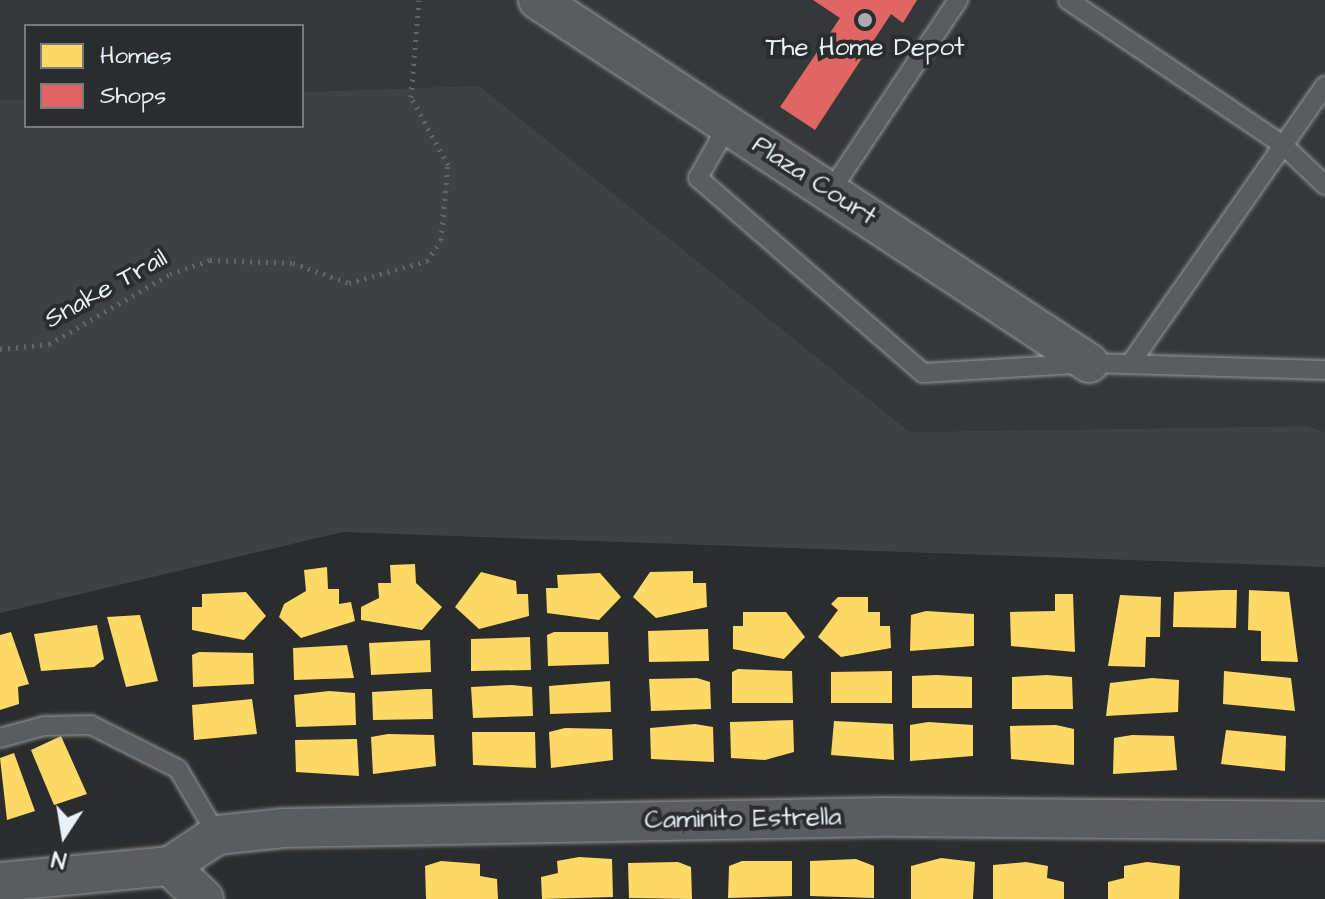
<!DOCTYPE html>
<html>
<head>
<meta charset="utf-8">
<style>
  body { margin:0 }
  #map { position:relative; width:1325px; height:899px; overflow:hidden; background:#2b2c2d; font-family:"Architects Daughter",sans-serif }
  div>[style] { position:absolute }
  .built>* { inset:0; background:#353839 }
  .green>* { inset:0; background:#3f4244 }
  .homes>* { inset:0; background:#ffd966 }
  .shops>* { inset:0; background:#e06666 }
  .path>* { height:5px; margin-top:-2.5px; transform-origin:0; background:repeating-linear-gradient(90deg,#636566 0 2px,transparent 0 8px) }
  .roads { filter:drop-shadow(0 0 2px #96989a) drop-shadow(0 0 2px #96989a) }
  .service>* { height:18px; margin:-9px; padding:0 9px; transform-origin:9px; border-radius:9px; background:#5a5d60 }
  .minor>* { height:38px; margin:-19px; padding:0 19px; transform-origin:19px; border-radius:19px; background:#5a5d60 }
  .dots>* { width:22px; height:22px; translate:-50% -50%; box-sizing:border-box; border:4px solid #2a2d2e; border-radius:50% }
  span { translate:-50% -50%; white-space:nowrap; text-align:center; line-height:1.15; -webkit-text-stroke:8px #2a2d2e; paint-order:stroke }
  .poi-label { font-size:26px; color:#e8f1f8 }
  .street-label { font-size:26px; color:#e8f1f8 }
  .legend { position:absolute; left:24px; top:24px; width:280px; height:104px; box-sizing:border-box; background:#2a2d2e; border:2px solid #767b7f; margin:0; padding:10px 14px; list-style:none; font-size:24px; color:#e8f1f8 }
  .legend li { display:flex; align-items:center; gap:16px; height:40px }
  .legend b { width:40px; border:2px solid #767b7f }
  .north { position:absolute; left:24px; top:795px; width:80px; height:80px; -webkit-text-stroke:6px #2a2d2e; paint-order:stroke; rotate:192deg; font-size:22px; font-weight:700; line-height:32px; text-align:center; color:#e8f1f8 }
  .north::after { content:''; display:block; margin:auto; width:28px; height:36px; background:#e8f1f8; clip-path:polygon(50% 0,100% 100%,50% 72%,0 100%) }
</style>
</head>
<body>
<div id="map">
  <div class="built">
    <i style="clip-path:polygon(0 0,1325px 0,1325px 432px,1307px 426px,910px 432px,479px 87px,302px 92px,302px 26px,26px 26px,26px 100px,0 100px)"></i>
  </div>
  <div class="green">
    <i style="clip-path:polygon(479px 86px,910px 432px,1307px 426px,1325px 432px,1325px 567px,343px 532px,0 613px,0 100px,26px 100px,26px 126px,302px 126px,302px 92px)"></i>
  </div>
  <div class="homes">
    <i style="clip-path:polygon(415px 564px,416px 583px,442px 607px,422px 630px,361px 620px,361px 607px,379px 598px,378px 583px,391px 583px,390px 565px)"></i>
    <i style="clip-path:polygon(327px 567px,328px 589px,339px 589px,339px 604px,351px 602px,355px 621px,301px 638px,279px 617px,284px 604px,306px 591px,304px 570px)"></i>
    <i style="clip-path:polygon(693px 571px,693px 583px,706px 583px,707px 607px,656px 618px,633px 597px,650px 572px)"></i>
    <i style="clip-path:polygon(481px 572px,516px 581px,517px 594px,528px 594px,529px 616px,479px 629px,455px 607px)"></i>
    <i style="clip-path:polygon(600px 573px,621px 597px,599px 620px,547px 613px,546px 588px,558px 588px,557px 575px)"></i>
    <i style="clip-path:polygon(1224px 590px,1237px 590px,1236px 628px,1173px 627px,1174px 592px)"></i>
    <i style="clip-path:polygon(1249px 590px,1289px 592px,1298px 662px,1261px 661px,1261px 631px,1248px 630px)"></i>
    <i style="clip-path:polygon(246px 592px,266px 616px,244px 640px,192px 630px,192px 607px,202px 607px,202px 594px)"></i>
    <i style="clip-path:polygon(1055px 594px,1073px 594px,1075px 652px,1011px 646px,1010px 612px,1055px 611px)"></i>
    <i style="clip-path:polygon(1120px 595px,1161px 597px,1160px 637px,1146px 637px,1145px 667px,1108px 666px)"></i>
    <i style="clip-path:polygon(838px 597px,868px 597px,868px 612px,880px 612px,880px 626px,890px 626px,891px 648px,841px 657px,818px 637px,838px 610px,831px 604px)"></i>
    <i style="clip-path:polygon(926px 611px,974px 614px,974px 646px,910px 651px,911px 615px)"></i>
    <i style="clip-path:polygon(743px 612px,786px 612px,805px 637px,784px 659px,733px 649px,733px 626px,743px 626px)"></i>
    <i style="clip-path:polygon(140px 615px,158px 681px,126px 687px,107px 617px)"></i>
    <i style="clip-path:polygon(97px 625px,104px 659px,94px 667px,41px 671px,34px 634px)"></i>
    <i style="clip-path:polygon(708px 629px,709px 661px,649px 662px,648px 631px)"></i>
    <i style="clip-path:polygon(11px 632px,29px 684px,18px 687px,19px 704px,0 710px,0 635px)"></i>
    <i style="clip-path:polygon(554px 632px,608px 632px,609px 664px,548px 666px,547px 635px)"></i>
    <i style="clip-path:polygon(530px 637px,531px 670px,471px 671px,471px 639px)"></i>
    <i style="clip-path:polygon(430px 640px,431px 672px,371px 675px,369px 643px)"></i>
    <i style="clip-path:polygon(347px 645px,354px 678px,294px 680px,293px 648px)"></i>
    <i style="clip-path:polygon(199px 652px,253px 653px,254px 684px,193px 687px,192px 655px)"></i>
    <i style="clip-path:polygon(738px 669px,792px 671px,793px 703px,732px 703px,732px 672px)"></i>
    <i style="clip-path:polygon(892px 671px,892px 703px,831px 703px,831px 672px)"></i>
    <i style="clip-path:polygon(1224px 671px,1291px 678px,1295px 711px,1223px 704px)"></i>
    <i style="clip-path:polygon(937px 675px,972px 677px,972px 708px,912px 708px,912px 676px)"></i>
    <i style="clip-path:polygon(1047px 675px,1072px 677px,1073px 709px,1012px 709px,1012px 677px)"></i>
    <i style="clip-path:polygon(697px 678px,710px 682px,711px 709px,651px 711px,649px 679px)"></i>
    <i style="clip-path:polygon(1152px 678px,1179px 680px,1178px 712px,1106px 716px,1110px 683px)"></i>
    <i style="clip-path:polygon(610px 681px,611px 712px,550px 714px,549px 686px)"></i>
    <i style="clip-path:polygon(512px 685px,532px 687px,533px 716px,473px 718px,471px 687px)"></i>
    <i style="clip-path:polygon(425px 689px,432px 689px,433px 719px,373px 720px,372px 692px)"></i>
    <i style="clip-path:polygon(329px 691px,355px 693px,356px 725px,296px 727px,294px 695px)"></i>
    <i style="clip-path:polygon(252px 699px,257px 734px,194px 740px,192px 705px)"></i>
    <i style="clip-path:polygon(793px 720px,794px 752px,765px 760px,731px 758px,730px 722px)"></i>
    <i style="clip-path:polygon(834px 721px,893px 724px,894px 760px,831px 755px)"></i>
    <i style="clip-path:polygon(928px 722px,973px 725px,973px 756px,910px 761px,910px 725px)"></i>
    <i style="clip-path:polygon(695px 724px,713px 727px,714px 762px,651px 759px,650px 728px)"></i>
    <i style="clip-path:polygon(1056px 725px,1074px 729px,1074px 765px,1011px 759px,1010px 726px)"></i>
    <i style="clip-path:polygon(565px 728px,612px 729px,613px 760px,551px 768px,549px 732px)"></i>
    <i style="clip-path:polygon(1226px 730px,1286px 736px,1285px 771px,1221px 764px)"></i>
    <i style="clip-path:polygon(472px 732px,535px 732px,536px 768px,473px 765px)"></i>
    <i style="clip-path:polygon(388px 734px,434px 735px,436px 766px,373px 774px,371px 737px)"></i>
    <i style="clip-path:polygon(1132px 735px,1174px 736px,1177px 770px,1113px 774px,1114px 738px)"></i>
    <i style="clip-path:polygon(61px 736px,87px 794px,54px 805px,31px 750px)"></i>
    <i style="clip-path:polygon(357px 739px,359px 776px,296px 772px,295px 740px)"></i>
    <i style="clip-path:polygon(14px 753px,35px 811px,7px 820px,0 758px)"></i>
    <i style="clip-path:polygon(579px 857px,612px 859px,613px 897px,542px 899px,541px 877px,558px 873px,557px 861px)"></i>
    <i style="clip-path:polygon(941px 858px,975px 862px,973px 899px,911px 899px,911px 866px)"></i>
    <i style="clip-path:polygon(856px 859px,874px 866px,874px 898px,810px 896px,810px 861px)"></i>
    <i style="clip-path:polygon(441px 861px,480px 864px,480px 876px,497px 879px,498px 899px,426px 899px,425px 866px)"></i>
    <i style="clip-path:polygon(742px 861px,792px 861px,792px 896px,728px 898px,729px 866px)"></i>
    <i style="clip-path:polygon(678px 862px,691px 867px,692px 899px,629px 898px,628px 863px)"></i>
    <i style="clip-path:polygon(1026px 862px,1048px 866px,1047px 878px,1064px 882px,1064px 899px,993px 899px,993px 865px)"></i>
    <i style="clip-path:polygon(1147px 862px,1180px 866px,1179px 899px,1108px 899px,1108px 882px,1124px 878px,1124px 866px)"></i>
  </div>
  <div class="shops">
    <i style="clip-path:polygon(813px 0,917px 0,903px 23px,891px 14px,815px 130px,780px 107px,840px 18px)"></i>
  </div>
  <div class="path">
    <i style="left:0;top:349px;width:49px;rotate:-5.8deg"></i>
    <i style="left:49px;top:344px;width:140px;rotate:-30deg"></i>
    <i style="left:170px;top:274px;width:42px;rotate:-19.3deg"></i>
    <i style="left:210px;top:260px;width:83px;rotate:2.1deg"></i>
    <i style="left:293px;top:263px;width:59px;rotate:19.7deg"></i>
    <i style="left:349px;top:283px;width:81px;rotate:-15.8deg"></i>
    <i style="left:427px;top:261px;width:25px;rotate:-56deg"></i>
    <i style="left:441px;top:240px;width:75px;rotate:-84.7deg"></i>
    <i style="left:448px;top:165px;width:77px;rotate:-118.6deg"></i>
    <i style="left:411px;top:97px;width:97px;rotate:-85.3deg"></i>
  </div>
  <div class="roads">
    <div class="service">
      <i style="left:1068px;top:0;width:259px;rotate:34deg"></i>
      <i style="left:1283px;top:145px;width:58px;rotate:43.6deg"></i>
      <i style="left:728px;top:125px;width:61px;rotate:119.5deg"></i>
      <i style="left:698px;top:178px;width:298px;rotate:40.9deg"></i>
      <i style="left:923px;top:373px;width:166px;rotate:-3.4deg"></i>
      <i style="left:1089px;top:363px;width:236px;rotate:1.7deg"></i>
      <i style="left:830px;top:192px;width:231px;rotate:-56.3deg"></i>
      <i style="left:1130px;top:364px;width:340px;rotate:-55deg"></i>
      <i style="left:0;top:738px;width:46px;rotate:-15.3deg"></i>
      <i style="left:44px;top:726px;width:47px;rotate:-1.2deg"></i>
      <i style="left:91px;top:725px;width:97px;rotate:26.8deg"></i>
      <i style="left:178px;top:769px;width:77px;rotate:59.4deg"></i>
    </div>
    <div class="minor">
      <i style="left:538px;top:0;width:660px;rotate:33.38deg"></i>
      <i style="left:0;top:882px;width:171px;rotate:-5.4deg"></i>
      <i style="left:204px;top:899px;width:47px;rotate:-135.9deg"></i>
      <i style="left:170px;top:866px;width:56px;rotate:-33.4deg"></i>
      <i style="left:217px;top:835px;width:67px;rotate:-6deg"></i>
      <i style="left:284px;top:828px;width:600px;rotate:-1.05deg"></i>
      <i style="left:884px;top:817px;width:441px;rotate:0.5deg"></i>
    </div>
  </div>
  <div class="dots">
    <i style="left:865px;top:20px;background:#a6acb1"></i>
  </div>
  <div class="poi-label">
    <span style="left:865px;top:48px">The Home Depot</span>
  </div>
  <div class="street-label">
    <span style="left:814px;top:181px;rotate:33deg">Plaza Court</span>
    <span style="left:106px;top:289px;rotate:-29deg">Snake Trail</span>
    <span style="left:743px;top:819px;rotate:-1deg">Caminito Estrella</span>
  </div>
  <ul class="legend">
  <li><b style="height:22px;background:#ffd966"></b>Homes</li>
  <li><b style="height:22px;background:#e06666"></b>Shops</li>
  </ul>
  <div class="north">N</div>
</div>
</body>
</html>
